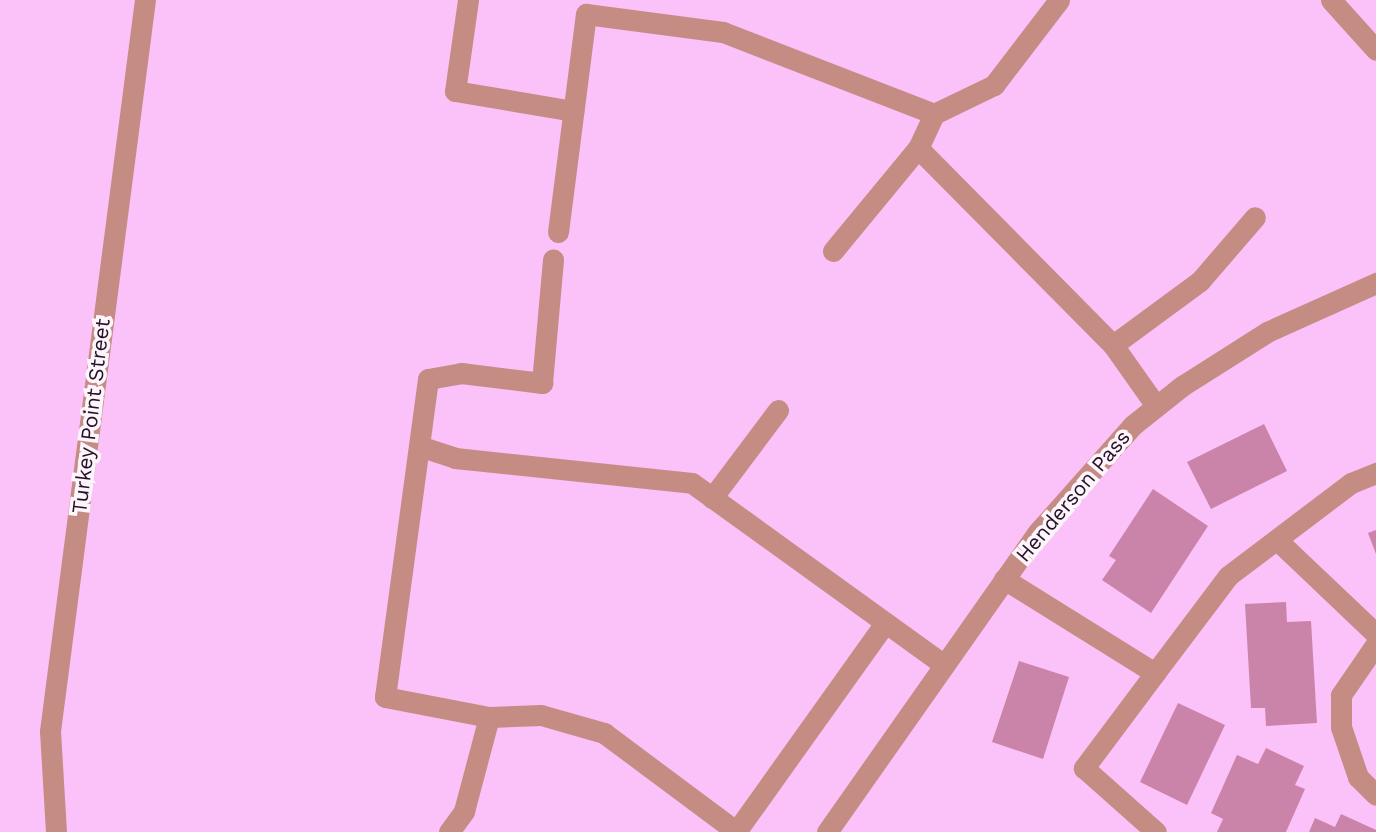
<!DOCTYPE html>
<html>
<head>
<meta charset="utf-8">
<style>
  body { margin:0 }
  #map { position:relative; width:1376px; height:832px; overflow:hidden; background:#fbc1f9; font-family:"Work Sans",sans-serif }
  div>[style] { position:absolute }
  .building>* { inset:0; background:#cb84a9 }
  .minor>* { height:21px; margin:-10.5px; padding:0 10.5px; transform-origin:10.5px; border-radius:10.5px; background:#c58c84 }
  span { translate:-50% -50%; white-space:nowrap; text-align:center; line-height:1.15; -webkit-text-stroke:7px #fcf6fc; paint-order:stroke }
  .street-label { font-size:21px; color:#261125 }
</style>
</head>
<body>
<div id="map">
  <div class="building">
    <i style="clip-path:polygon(1264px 424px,1287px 471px,1211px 509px,1187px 462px)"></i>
    <i style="clip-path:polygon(1153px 489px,1208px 526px,1151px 613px,1102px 580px,1116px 560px,1109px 556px)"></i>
    <i style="clip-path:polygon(1376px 530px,1376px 554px,1368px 533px)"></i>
    <i style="clip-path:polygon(1286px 602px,1287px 622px,1311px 621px,1317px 723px,1266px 726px,1265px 708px,1251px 708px,1245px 604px)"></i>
    <i style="clip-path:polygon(1019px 661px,1069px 677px,1043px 759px,992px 742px)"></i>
    <i style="clip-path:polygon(1178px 703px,1225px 725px,1187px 805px,1140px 782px)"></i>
    <i style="clip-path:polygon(1266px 748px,1304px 766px,1295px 785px,1305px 789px,1286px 832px,1217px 832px,1223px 819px,1211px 813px,1237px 755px,1258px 764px)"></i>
    <i style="clip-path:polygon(1341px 814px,1376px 830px,1376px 832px,1309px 832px,1315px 818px,1335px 827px)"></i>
  </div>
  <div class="minor">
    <i style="left:468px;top:0;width:92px;rotate:98.1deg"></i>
    <i style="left:455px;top:91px;width:120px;rotate:9.6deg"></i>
    <i style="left:1331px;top:0;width:67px;rotate:48deg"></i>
    <i style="left:934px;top:114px;width:67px;rotate:-25.8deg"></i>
    <i style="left:994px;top:85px;width:107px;rotate:-52.6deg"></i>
    <i style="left:558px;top:232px;width:220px;rotate:-82.7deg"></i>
    <i style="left:586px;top:14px;width:138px;rotate:7.5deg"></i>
    <i style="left:723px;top:32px;width:226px;rotate:21.2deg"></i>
    <i style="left:934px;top:114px;width:38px;rotate:115deg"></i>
    <i style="left:918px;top:148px;width:277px;rotate:45.3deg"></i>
    <i style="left:1113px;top:345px;width:75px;rotate:54.8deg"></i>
    <i style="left:833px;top:251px;width:134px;rotate:-50.5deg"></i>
    <i style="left:1113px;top:345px;width:108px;rotate:-36.3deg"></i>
    <i style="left:1200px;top:281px;width:84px;rotate:-49.3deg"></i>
    <i style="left:419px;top:446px;width:38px;rotate:18deg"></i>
    <i style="left:455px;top:458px;width:238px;rotate:6deg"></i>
    <i style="left:692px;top:483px;width:311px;rotate:35.8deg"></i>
    <i style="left:712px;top:498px;width:110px;rotate:-53.1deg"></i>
    <i style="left:1277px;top:540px;width:137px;rotate:43.5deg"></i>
    <i style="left:1004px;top:579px;width:178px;rotate:31.9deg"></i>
    <i style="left:1155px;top:673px;width:119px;rotate:126.8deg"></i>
    <i style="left:1084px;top:768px;width:96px;rotate:41.6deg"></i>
    <i style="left:1376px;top:644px;width:62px;rotate:124.5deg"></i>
    <i style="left:1341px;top:695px;width:32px;rotate:90deg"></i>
    <i style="left:1341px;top:727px;width:53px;rotate:71.2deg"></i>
    <i style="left:1358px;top:777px;width:25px;rotate:45deg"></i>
    <i style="left:1155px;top:673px;width:121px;rotate:-53deg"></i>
    <i style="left:1228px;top:576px;width:154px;rotate:-37.1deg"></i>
    <i style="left:1351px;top:483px;width:27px;rotate:-22deg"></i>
    <i style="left:489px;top:717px;width:52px;rotate:-2.2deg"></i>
    <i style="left:541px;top:715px;width:66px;rotate:15.9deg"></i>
    <i style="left:604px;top:733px;width:166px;rotate:36.7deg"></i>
    <i style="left:738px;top:829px;width:253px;rotate:-54.5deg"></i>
    <i style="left:56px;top:832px;width:101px;rotate:-93.4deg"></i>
    <i style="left:50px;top:731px;width:737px;rotate:-82.6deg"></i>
    <i style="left:449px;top:832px;width:26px;rotate:-54deg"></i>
    <i style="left:464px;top:811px;width:97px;rotate:-75.1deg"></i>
    <i style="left:489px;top:717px;width:106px;rotate:-169.1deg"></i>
    <i style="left:385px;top:697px;width:321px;rotate:-82.3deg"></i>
    <i style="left:428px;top:379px;width:34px;rotate:-10deg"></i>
    <i style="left:461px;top:373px;width:82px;rotate:7deg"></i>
    <i style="left:542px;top:383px;width:124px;rotate:-84.9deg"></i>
    <i style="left:827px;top:832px;width:367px;rotate:-54.9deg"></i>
    <i style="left:1038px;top:532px;width:143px;rotate:-48.4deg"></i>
    <i style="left:1133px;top:425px;width:63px;rotate:-38.5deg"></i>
    <i style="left:1182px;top:386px;width:101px;rotate:-32.4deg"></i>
    <i style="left:1267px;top:332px;width:120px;rotate:-24.2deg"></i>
  </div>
  <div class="street-label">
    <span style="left:91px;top:416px;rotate:-83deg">Turkey Point Street</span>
    <span style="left:1073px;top:496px;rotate:-50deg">Henderson Pass</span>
  </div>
</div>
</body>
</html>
